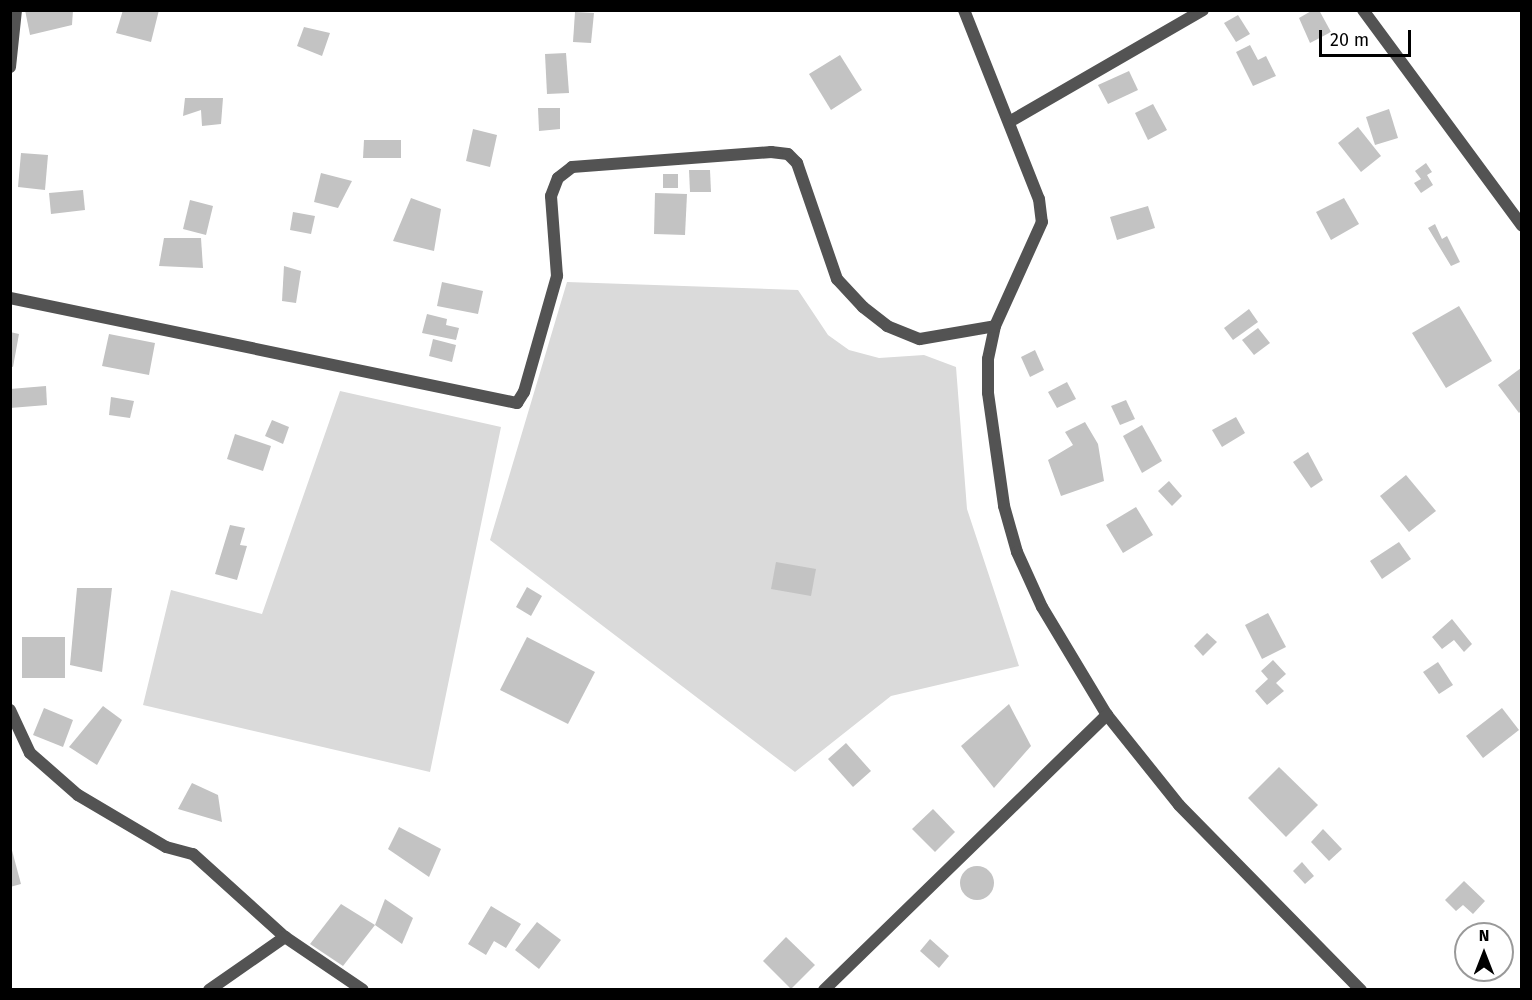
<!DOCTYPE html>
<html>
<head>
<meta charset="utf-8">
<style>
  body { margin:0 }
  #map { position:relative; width:1532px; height:1000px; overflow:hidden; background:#fff; font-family:"Fira Sans",sans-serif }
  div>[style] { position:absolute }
  .green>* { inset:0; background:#dadada }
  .building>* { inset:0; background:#c3c3c3 }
  .round { border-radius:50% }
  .minor>* { height:12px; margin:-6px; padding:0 6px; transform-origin:6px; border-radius:6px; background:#535353 }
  span { translate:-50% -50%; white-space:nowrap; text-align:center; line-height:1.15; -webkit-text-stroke:4.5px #fff; paint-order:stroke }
  .frame { position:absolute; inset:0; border:12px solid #000; pointer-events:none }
  .north { position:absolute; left:1454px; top:922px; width:60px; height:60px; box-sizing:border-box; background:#fff; border:2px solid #999; border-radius:50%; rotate:0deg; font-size:16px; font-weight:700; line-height:24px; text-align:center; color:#000 }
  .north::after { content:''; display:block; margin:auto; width:21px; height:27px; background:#000; clip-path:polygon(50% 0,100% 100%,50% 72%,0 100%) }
  .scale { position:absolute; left:1319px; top:30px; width:92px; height:27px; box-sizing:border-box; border:3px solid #000; border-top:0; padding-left:8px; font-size:18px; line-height:21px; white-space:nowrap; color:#000; -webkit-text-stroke:4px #fff; paint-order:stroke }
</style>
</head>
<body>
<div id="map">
  <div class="green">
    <i style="clip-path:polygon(567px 282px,798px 290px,828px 335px,849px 350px,879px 358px,924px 355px,956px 367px,967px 509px,1019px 666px,891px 696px,795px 772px,490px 540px)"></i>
    <i style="clip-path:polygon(340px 391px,501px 427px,430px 772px,143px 705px,171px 590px,262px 614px)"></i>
  </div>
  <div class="building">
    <i style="clip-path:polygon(25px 10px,73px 10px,72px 25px,30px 35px)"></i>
    <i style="clip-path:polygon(123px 10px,159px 10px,151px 42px,116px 33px)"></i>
    <i style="clip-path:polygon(1313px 10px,1319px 10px,1331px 32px,1310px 43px,1299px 18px)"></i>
    <i style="clip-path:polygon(575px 12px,594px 13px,591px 43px,573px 42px)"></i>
    <i style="clip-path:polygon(1238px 15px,1250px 34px,1236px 42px,1224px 23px)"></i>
    <i style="clip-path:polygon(304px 27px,330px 33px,322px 56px,297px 46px)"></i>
    <i style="clip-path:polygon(1250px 45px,1258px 60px,1266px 56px,1276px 76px,1253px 86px,1236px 52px)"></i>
    <i style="clip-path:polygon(566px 53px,569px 93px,547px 94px,545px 54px)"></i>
    <i style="clip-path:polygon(840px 55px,862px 90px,831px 110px,809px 74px)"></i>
    <i style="clip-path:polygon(1129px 71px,1138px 90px,1108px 104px,1098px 85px)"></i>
    <i style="clip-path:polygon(185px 98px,223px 98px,221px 124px,202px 126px,201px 110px,183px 116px)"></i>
    <i style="clip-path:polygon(1153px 104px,1167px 130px,1148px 140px,1135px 113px)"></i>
    <i style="clip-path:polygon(538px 108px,560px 108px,560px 129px,539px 131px)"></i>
    <i style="clip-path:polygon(1389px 109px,1398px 138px,1375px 145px,1366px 117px)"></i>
    <i style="clip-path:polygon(1358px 127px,1381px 156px,1361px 172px,1338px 143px)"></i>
    <i style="clip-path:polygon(473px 129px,497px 135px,490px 167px,466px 161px)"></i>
    <i style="clip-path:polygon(364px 140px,401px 140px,401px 158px,363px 158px)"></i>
    <i style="clip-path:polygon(21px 153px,48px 155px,45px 190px,18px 187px)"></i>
    <i style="clip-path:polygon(1426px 163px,1432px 172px,1427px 175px,1433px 185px,1421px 193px,1414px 183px,1421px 179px,1415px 171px)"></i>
    <i style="clip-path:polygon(689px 170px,710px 170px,711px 192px,690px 192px)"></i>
    <i style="clip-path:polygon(321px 173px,352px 181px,338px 208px,314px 202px)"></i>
    <i style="clip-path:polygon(663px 174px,678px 174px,678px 188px,663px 188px)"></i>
    <i style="clip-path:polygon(83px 190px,85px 210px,51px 214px,49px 193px)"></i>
    <i style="clip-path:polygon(655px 193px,687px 194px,685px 235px,654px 234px)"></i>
    <i style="clip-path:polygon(411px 198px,441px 209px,434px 251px,393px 241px)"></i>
    <i style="clip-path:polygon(1344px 198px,1359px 224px,1331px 240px,1316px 212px)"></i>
    <i style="clip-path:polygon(190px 200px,213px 206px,206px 235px,183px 229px)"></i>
    <i style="clip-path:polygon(1148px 206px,1155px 228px,1117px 240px,1110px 217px)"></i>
    <i style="clip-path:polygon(293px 212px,315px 216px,311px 234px,290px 230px)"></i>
    <i style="clip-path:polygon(1435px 224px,1442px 239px,1447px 236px,1460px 262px,1451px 266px,1428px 228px)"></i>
    <i style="clip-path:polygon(164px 238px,201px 238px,203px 268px,159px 266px)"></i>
    <i style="clip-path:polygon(284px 266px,301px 271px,296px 303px,282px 301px)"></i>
    <i style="clip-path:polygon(442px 282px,483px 291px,478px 314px,437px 306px)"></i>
    <i style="clip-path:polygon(1459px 306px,1492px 361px,1446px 388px,1412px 333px)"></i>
    <i style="clip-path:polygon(1249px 309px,1258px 322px,1233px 340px,1224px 328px)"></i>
    <i style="clip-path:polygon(427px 314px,447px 319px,446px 325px,459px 328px,456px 340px,422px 333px)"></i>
    <i style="clip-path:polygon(1258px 328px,1270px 343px,1254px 355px,1242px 340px)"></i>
    <i style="clip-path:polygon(10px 332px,19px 334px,13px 367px,10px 366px)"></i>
    <i style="clip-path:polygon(109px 334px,155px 343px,149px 375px,102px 366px)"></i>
    <i style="clip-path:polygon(433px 339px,456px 345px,452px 362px,429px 356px)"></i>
    <i style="clip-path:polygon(1035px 350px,1044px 370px,1030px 377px,1021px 357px)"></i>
    <i style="clip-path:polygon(1521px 368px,1521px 411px,1519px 413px,1498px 385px)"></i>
    <i style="clip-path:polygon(1067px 382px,1076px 399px,1057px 408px,1048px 392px)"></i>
    <i style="clip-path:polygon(46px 386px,47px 405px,10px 408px,10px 389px)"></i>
    <i style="clip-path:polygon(111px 397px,134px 401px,130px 418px,109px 415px)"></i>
    <i style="clip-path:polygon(1126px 400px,1135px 419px,1120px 425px,1111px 406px)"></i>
    <i style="clip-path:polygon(1236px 417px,1245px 433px,1222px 447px,1212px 430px)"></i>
    <i style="clip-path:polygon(272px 420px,289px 427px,283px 444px,265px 436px)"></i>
    <i style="clip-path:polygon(1085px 422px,1098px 444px,1104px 481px,1061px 496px,1048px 460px,1073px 445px,1065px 432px)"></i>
    <i style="clip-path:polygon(1142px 425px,1162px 461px,1142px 473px,1123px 436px)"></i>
    <i style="clip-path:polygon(235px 434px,271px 446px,263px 471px,227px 459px)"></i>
    <i style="clip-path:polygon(1308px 452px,1323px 480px,1311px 488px,1293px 462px)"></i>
    <i style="clip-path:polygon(1406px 475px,1436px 511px,1409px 532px,1380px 496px)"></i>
    <i style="clip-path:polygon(1169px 481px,1182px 496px,1172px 506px,1158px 491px)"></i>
    <i style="clip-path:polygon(1136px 507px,1153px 535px,1123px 553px,1106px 525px)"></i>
    <i style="clip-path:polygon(230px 525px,245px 528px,240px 545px,247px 546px,237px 580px,215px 574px)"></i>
    <i style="clip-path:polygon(1399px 542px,1411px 559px,1382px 579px,1370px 561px)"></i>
    <i style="clip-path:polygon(776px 562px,816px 569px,811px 596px,771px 589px)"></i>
    <i style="clip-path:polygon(527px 587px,542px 596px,531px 616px,516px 607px)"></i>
    <i style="clip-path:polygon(77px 588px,112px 588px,102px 672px,70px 665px)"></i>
    <i style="clip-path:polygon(1268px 613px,1286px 647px,1262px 659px,1245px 625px)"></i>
    <i style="clip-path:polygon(1452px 619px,1472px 644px,1464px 652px,1454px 640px,1442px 649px,1432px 637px)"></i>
    <i style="clip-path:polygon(1207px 633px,1217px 642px,1203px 656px,1194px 646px)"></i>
    <i style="clip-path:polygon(22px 637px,65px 637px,65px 678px,22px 678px)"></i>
    <i style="clip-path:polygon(527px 637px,595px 672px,568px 724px,500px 690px)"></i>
    <i style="clip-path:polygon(1273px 660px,1286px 674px,1276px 683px,1284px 691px,1267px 705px,1255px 691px,1268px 679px,1261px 671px)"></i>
    <i style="clip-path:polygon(1438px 662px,1453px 685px,1439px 694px,1423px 672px)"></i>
    <i style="clip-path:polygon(1009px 704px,1031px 746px,994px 788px,961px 746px)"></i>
    <i style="clip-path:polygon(103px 706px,122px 720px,97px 765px,69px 747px)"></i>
    <i style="clip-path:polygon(44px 708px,73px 720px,63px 747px,33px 735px)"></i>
    <i style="clip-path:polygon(1502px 708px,1519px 730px,1483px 758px,1466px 736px)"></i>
    <i style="clip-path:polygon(846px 743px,871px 771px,853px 787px,828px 759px)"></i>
    <i style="clip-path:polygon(1279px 767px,1318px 805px,1286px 837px,1248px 798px)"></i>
    <i style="clip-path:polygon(192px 783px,218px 795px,222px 822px,178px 809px)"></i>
    <i style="clip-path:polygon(933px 809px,955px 832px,935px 852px,912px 829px)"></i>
    <i style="clip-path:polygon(399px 827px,441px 849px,429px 877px,388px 849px)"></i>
    <i style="clip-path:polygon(1323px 829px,1342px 849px,1329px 861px,1311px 842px)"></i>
    <i style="clip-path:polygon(10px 843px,21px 884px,10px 887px)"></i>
    <i style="clip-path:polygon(1302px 862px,1314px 876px,1305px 884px,1293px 871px)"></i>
    <i class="round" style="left:960px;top:866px;width:34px;height:34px"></i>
    <i style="clip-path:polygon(1464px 881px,1485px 901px,1473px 914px,1463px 905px,1456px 911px,1445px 900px)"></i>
    <i style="clip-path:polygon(385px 899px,413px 918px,402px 944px,375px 925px)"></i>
    <i style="clip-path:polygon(341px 904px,375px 925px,343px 966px,310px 944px)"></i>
    <i style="clip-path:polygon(491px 906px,521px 924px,506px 948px,494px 941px,486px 955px,468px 944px)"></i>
    <i style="clip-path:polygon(537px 922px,561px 940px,539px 969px,515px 950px)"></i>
    <i style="clip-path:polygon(786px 937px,815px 965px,791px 989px,763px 961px)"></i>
    <i style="clip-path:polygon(930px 939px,949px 956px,939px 968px,920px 951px)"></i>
  </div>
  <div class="minor">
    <i style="left:964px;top:10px;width:203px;rotate:68.4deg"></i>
    <i style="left:1039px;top:199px;width:23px;rotate:83deg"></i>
    <i style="left:1042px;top:222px;width:114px;rotate:114.3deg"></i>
    <i style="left:995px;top:326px;width:34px;rotate:102deg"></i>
    <i style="left:988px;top:359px;width:34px;rotate:90deg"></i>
    <i style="left:988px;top:393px;width:114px;rotate:81.9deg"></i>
    <i style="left:1004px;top:506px;width:48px;rotate:74.2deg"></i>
    <i style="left:1017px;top:552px;width:60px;rotate:65.6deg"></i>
    <i style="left:1042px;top:607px;width:126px;rotate:59deg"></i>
    <i style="left:1107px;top:715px;width:115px;rotate:51.3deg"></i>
    <i style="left:1179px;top:805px;width:260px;rotate:45.5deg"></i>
    <i style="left:1363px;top:10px;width:268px;rotate:53.6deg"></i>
    <i style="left:10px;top:67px;width:57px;rotate:-84deg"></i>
    <i style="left:1009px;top:122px;width:224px;rotate:-30deg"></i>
    <i style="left:10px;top:298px;width:518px;rotate:11.7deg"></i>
    <i style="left:517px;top:403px;width:13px;rotate:-58deg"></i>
    <i style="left:524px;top:392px;width:121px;rotate:-74.1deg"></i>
    <i style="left:557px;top:276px;width:80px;rotate:-94.3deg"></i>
    <i style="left:551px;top:196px;width:19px;rotate:-69deg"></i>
    <i style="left:558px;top:178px;width:18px;rotate:-38deg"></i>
    <i style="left:572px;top:167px;width:200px;rotate:-4.3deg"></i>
    <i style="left:771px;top:152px;width:17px;rotate:7deg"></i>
    <i style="left:788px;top:154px;width:13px;rotate:45deg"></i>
    <i style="left:797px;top:163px;width:123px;rotate:71deg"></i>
    <i style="left:837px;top:279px;width:38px;rotate:47deg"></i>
    <i style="left:863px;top:307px;width:31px;rotate:38deg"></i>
    <i style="left:887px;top:326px;width:35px;rotate:22deg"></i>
    <i style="left:920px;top:339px;width:76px;rotate:-9.8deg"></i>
    <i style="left:10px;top:710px;width:47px;rotate:65.1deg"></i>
    <i style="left:30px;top:753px;width:64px;rotate:41.2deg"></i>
    <i style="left:78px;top:795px;width:102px;rotate:30.6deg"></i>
    <i style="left:166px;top:847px;width:28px;rotate:15deg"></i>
    <i style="left:193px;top:854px;width:124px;rotate:42.1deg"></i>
    <i style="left:285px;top:937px;width:94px;rotate:34.2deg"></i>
    <i style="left:209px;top:990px;width:93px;rotate:-34.9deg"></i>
    <i style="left:824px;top:990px;width:395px;rotate:-44.2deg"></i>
  </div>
  <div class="frame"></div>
  <div class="north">N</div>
  <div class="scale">20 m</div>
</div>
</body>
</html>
